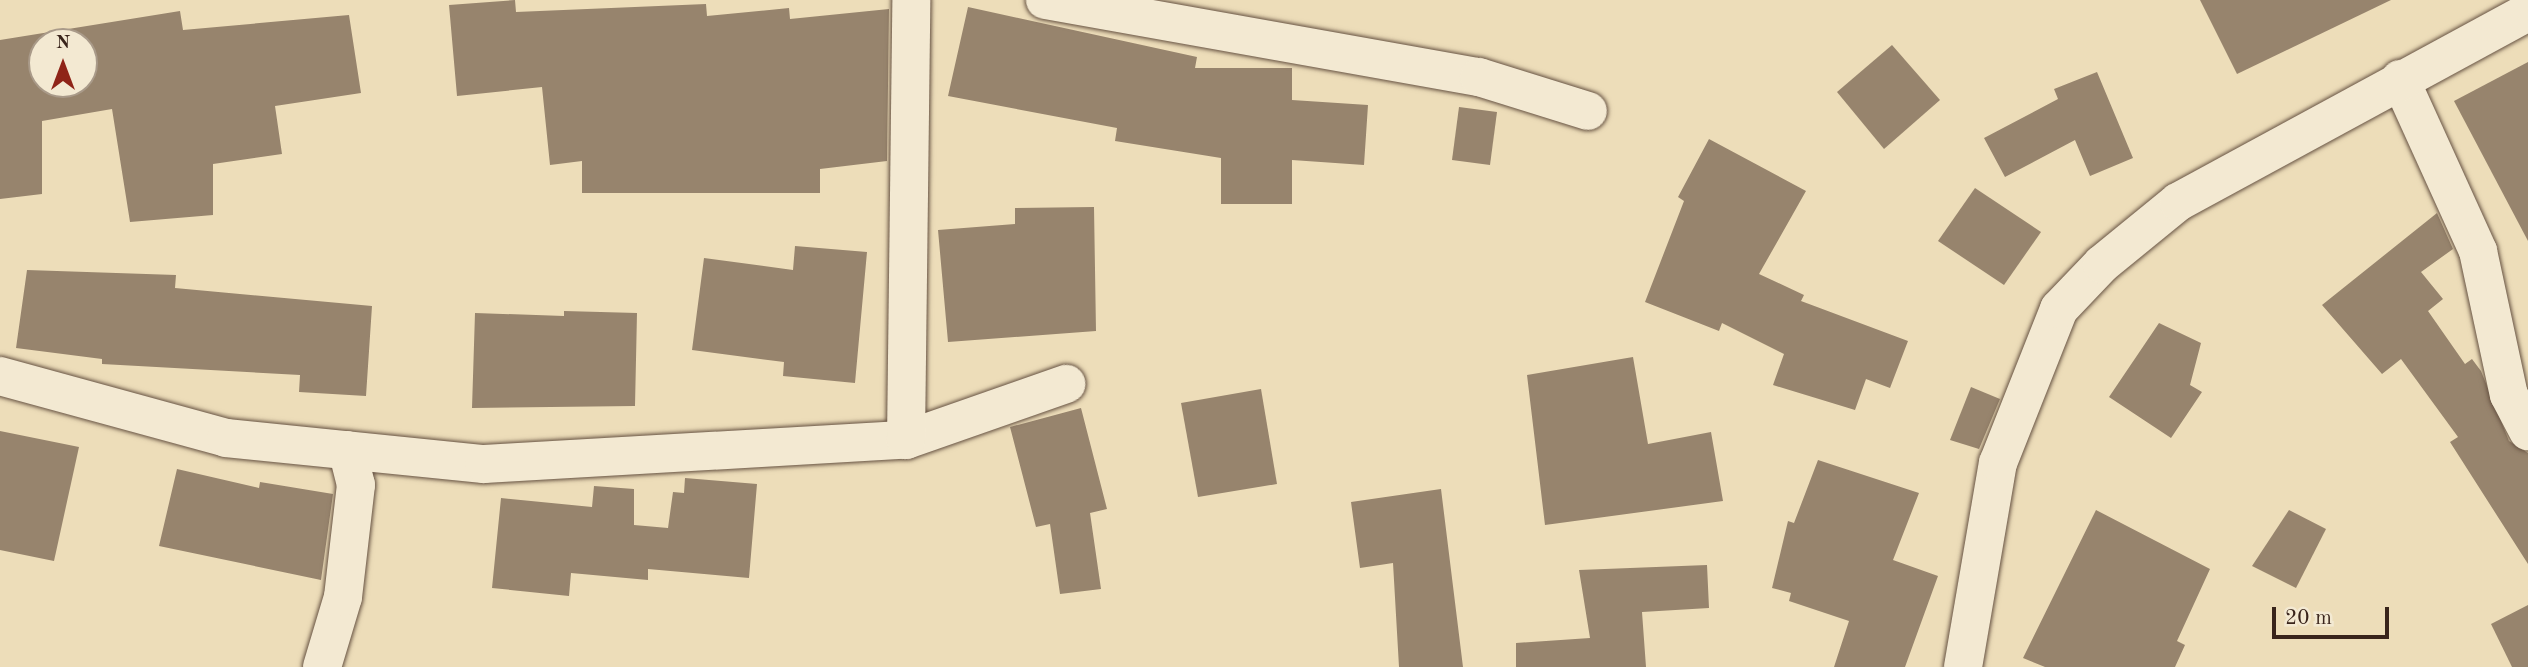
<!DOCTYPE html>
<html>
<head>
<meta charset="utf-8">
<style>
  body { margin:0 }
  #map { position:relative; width:2528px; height:667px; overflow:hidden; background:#edddb9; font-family:"Old Standard TT",serif }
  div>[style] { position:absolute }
  .building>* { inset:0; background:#97846d }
  .roads { filter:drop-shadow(0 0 2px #665242) drop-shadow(0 0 2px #665242) }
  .street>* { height:38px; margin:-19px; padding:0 19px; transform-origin:19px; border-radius:19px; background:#f3e9d2 }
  span { translate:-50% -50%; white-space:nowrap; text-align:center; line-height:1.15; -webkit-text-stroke:6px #f3e9d2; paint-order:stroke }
  .north { position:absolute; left:28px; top:28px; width:70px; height:70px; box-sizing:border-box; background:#f3e9d2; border:2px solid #a99a89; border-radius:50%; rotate:0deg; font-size:19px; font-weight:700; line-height:28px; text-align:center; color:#39241b }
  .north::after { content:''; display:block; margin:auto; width:24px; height:32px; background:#8f2418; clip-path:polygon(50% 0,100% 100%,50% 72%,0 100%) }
  .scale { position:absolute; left:2272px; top:607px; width:117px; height:32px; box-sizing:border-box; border:4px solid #39241b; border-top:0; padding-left:9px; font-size:21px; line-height:24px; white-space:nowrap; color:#39241b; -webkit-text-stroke:5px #f3e9d2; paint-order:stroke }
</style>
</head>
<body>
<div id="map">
  <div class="building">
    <i style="clip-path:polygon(515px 0,516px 12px,706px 4px,707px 16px,789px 8px,790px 19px,889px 9px,887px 161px,820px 169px,820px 193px,582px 193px,582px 161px,550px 165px,542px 87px,457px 96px,449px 5px)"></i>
    <i style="clip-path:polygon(2200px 0,2391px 0,2237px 74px)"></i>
    <i style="clip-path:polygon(968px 7px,1197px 57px,1195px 68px,1292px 68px,1292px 100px,1368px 105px,1364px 165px,1292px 160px,1292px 204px,1221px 204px,1221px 158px,1115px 141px,1117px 128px,948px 96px)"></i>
    <i style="clip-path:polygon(evenodd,180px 11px,183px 30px,349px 15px,361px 93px,275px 106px,282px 154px,213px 164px,213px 215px,130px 222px,112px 109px,42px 121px,42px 194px,0 199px,0 40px,180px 11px,42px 42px,84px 42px,84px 84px,42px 84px,42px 42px)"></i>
    <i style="clip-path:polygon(1892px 45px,1940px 100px,1884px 149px,1837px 92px)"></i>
    <i style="clip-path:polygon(2528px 62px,2528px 241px,2454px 101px)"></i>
    <i style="clip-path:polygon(2097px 72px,2133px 158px,2090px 176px,2075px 140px,2005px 177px,1984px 138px,2058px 99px,2054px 89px)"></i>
    <i style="clip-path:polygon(1459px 107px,1497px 112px,1490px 165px,1452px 160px)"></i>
    <i style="clip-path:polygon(1709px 139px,1806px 191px,1759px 274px,1804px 295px,1801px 301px,1908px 341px,1890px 388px,1866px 379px,1855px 410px,1773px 385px,1784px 354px,1722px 323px,1719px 331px,1645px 302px,1684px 201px,1678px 197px)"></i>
    <i style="clip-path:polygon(1975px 188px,2041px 232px,2004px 285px,1938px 241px)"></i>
    <i style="clip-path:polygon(1094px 207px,1096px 331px,948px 342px,938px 230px,1015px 224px,1015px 208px)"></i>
    <i style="clip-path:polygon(2437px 213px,2453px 249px,2421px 272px,2443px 299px,2428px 311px,2465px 364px,2472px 359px,2481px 371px,2509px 441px,2528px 453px,2528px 564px,2450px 442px,2458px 437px,2401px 359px,2382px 374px,2322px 305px)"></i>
    <i style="clip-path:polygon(795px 246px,867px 252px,855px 383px,783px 376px,784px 362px,692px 350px,704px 258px,793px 270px)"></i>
    <i style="clip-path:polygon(27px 270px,176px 275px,175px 288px,372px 306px,366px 396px,299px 392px,300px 375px,102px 364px,102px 359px,16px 348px)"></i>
    <i style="clip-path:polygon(564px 311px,637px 313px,635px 406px,472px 408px,475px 313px,564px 316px)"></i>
    <i style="clip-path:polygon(2159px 323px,2201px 343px,2190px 385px,2202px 392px,2171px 438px,2109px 397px)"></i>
    <i style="clip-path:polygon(1633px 357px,1648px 444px,1711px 432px,1723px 501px,1545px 525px,1527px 375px)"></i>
    <i style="clip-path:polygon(1971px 387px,2000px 399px,1979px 449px,1950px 440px)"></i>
    <i style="clip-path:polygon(1261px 389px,1277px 484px,1198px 497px,1181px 403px)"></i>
    <i style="clip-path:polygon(1081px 408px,1107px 509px,1090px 513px,1101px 589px,1060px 594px,1050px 524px,1036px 527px,1010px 427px)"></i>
    <i style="clip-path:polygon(0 431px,79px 447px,54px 561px,0 550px)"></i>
    <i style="clip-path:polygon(1818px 460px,1919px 493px,1893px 560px,1938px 576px,1905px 667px,1834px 667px,1849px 621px,1789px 601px,1791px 593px,1772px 588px,1788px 521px,1794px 523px)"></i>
    <i style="clip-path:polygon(177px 469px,259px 488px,260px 482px,333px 494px,321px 580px,159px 546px)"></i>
    <i style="clip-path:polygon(685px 478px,757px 484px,749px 578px,648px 569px,648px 580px,571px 573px,569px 596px,492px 588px,501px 498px,592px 507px,594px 486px,634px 489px,634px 525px,668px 528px,673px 492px,684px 493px)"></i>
    <i style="clip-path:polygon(1441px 489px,1463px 667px,1399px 667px,1393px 563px,1360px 568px,1351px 502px)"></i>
    <i style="clip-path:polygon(2096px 510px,2210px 569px,2177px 641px,2185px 645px,2175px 667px,2045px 667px,2023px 658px)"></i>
    <i style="clip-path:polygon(2289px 510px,2326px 529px,2296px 588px,2252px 566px)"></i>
    <i style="clip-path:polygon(1707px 565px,1709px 608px,1642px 612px,1646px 667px,1516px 667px,1516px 643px,1590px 638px,1579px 570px)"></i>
    <i style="clip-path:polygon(2528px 605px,2528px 667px,2512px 667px,2491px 624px)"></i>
  </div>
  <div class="roads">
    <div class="street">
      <i style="left:1045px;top:0;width:441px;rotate:10.1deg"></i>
      <i style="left:1479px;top:77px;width:114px;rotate:17.3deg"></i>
      <i style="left:2400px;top:79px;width:189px;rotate:65.6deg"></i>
      <i style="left:2478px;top:251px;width:147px;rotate:77.9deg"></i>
      <i style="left:2509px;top:395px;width:41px;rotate:62.2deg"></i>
      <i style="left:0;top:376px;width:234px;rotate:15.3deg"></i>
      <i style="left:226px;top:438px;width:259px;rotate:5.8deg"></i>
      <i style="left:484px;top:464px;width:423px;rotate:-3.3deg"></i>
      <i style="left:906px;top:440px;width:170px;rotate:-19.3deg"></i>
      <i style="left:906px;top:440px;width:440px;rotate:-89.3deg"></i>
      <i style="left:322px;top:667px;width:73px;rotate:-73.3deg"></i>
      <i style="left:343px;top:597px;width:113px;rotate:-83.4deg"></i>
      <i style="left:356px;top:485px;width:36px;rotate:-104deg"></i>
      <i style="left:1963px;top:667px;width:207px;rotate:-80.3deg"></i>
      <i style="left:1998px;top:463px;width:166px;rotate:-68.4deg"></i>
      <i style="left:2059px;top:309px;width:62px;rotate:-46.3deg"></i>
      <i style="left:2102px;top:264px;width:98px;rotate:-39.2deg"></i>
      <i style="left:2178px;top:202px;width:398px;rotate:-28.5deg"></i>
    </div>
  </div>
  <div class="north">N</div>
  <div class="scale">20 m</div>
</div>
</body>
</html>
